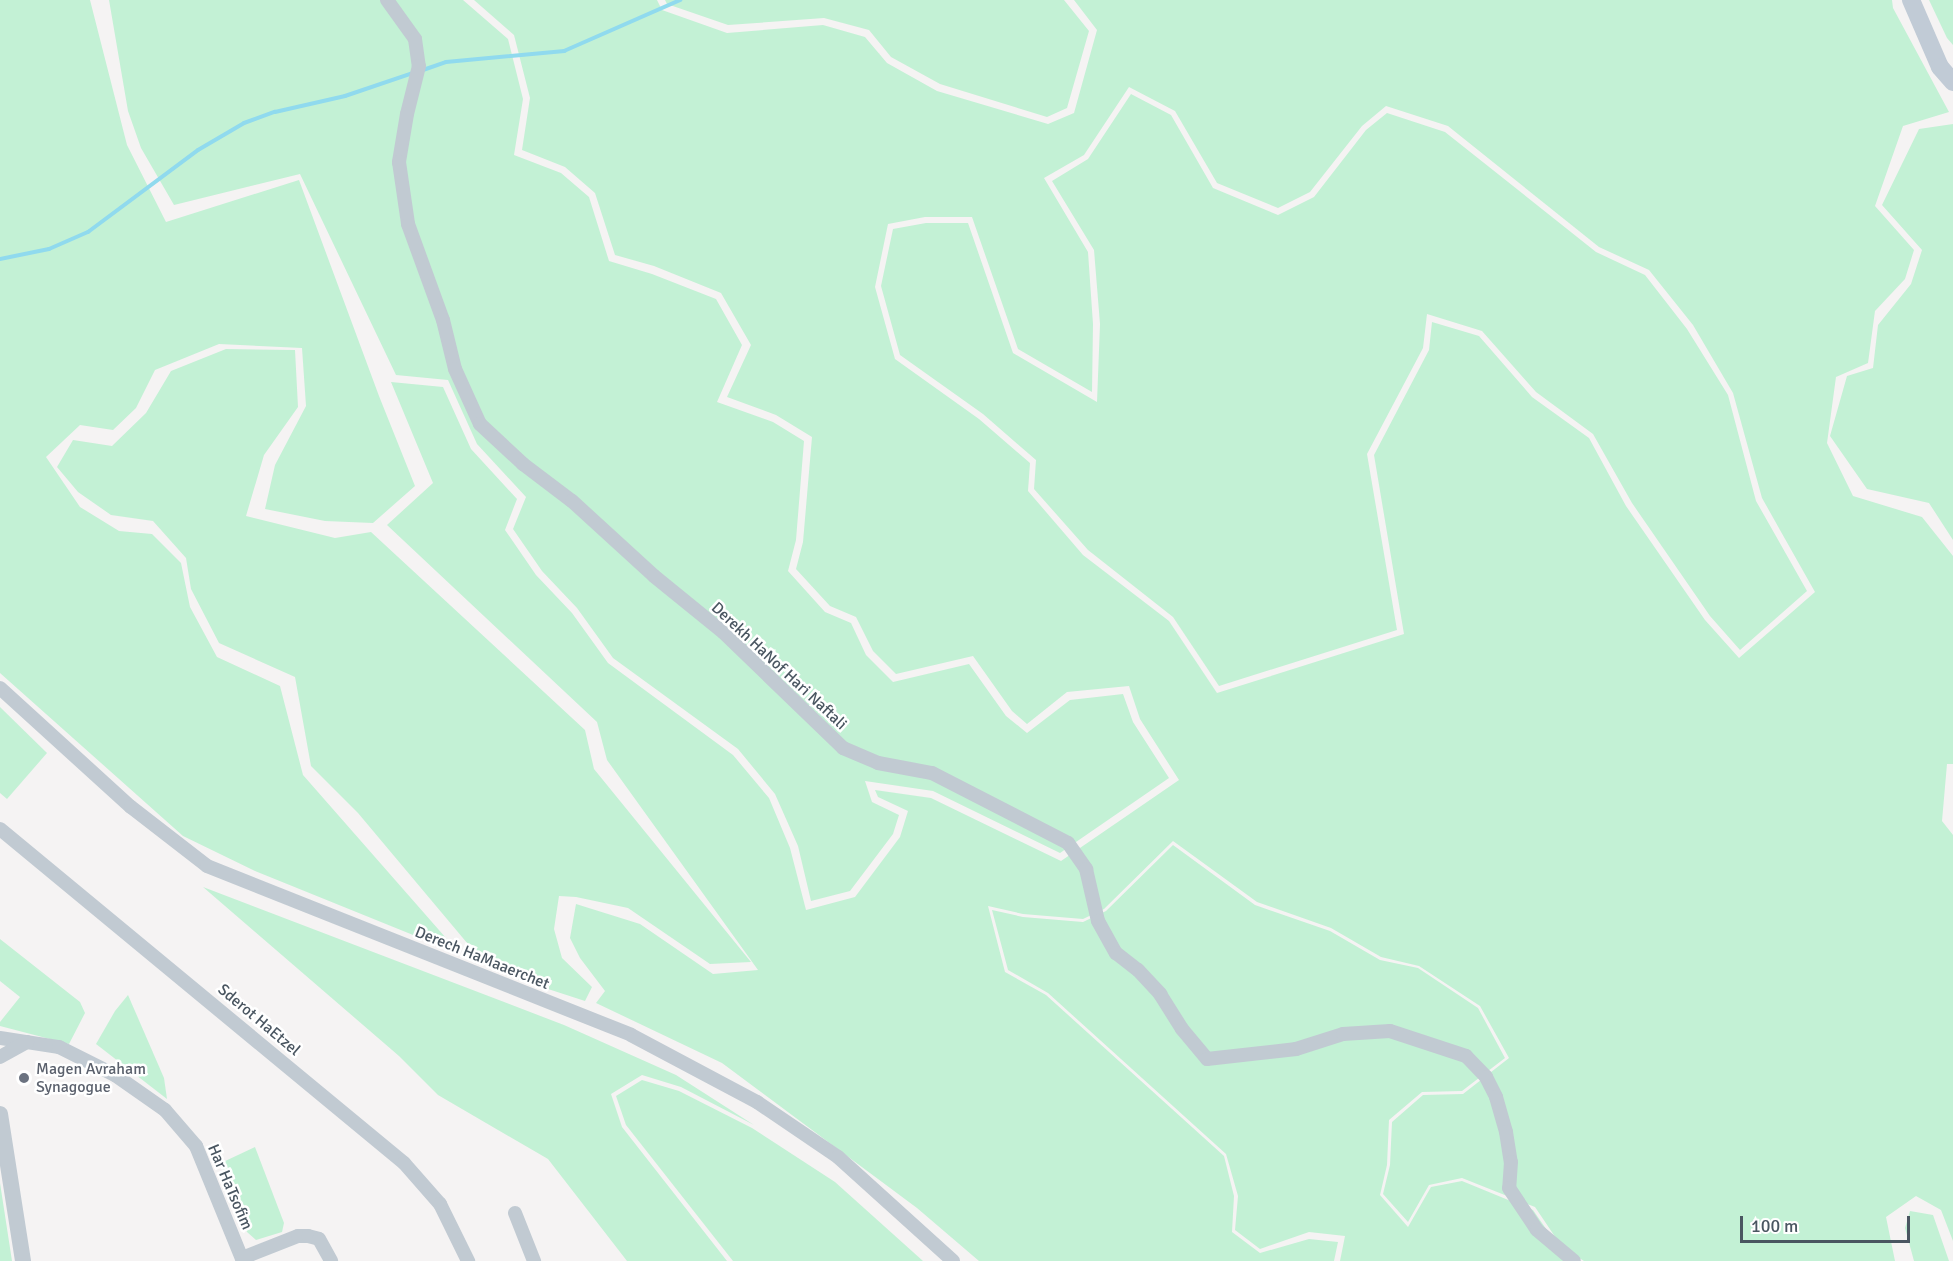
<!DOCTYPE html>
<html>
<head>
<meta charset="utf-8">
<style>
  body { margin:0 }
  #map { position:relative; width:1953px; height:1261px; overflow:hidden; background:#f5f3f3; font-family:Signika,sans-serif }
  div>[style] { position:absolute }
  .green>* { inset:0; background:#c3f1d5 }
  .stream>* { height:4px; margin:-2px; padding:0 2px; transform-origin:2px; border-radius:2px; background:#90daee }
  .minor>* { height:14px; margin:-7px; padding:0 7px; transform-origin:7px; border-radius:7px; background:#c1cad2 }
  .tertiary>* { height:16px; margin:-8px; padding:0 8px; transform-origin:8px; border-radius:8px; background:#c1cad2 }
  .secondary>* { height:18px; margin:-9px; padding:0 9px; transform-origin:9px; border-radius:9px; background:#c1cbd6 }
  .dots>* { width:16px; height:16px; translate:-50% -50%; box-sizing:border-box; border:3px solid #fff; border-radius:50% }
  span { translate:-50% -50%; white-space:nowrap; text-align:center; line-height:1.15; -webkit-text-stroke:5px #fff; paint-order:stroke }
  .street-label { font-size:16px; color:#4a5661 }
  .worship-label { font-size:16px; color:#5b616d }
  .left { translate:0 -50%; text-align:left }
  .scale { position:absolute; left:1740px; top:1216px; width:170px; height:27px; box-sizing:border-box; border:3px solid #4a5661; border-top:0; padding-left:8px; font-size:18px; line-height:21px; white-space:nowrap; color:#4a5661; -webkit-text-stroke:4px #fff; paint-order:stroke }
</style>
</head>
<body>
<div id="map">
  <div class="green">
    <i style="clip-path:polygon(0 0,90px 0,127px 145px,166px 222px,299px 180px,379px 396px,415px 486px,373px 523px,325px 521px,265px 509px,275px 465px,306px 406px,302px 348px,219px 344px,155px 370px,136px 408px,113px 430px,80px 425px,46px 457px,80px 507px,119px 531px,152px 534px,181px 563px,190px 607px,217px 657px,280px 686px,303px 775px,460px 954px,255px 871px,183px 836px,0 673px)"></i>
    <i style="clip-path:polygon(109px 0,463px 0,508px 39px,523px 99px,514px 155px,561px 173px,589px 197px,609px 261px,652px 274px,716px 299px,742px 345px,717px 402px,773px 422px,804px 441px,796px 540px,788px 571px,825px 612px,851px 623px,866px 655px,893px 682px,969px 664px,1006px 716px,1027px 733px,1070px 700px,1123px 694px,1133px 722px,1169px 778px,1060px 853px,933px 791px,865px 781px,872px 802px,899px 815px,893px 834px,850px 891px,811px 901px,798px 846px,775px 794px,738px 749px,613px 658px,577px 608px,542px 571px,513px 529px,526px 497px,477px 444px,448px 380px,396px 375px,300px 174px,174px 205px,141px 148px,128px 111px)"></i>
    <i style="clip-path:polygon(evenodd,474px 0,657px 0,662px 10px,727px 33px,823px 25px,865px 37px,887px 63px,937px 91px,1048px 124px,1074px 113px,1097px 30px,1074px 0,1892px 0,1893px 8px,1949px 112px,1903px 126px,1875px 206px,1914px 250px,1905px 279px,1875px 311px,1868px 363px,1836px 377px,1827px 443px,1853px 496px,1922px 517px,1953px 556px,1953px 764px,1947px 764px,1942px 821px,1953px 835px,1953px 1241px,1941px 1210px,1916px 1196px,1886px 1217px,1895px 1261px,1584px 1261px,1562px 1247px,1535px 1207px,1462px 1178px,1429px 1185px,1408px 1222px,1383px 1194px,1390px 1165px,1392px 1122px,1423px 1095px,1463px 1094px,1509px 1058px,1480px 1006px,1419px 966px,1381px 957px,1331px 928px,1257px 902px,1173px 841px,1104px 909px,1083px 919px,1023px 914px,988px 906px,1005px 972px,1046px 995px,1224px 1156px,1234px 1196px,1232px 1232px,1260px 1253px,1309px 1239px,1338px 1242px,1334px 1261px,979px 1261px,917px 1208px,722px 1063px,596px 1003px,605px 991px,580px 958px,570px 938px,576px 904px,640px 924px,713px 974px,758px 970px,607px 760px,597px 722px,387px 525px,433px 483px,391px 382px,443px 387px,471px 449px,517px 499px,505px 530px,536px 575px,572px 613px,608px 663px,733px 755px,769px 798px,790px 848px,806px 910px,855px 897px,900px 837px,908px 811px,878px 797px,875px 790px,931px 798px,1061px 861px,1179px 780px,1140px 719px,1129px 686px,1067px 692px,1027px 724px,1012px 711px,973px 656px,896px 674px,873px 651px,856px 617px,830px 606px,796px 569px,803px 542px,812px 437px,776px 415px,727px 397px,751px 345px,721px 293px,654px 266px,615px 255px,595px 193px,565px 167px,522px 150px,530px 98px,514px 35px,474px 0,1129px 87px,1175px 111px,1217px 183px,1278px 208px,1310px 192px,1362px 126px,1386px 106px,1448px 126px,1599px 247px,1649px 270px,1693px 325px,1733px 393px,1762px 498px,1815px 592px,1739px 658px,1705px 620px,1626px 506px,1589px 438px,1532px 397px,1479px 336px,1432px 322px,1429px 350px,1374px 455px,1404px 634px,1217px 693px,1169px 621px,1083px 555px,1028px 491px,1030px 463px,979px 419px,895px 359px,875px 287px,888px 224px,925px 217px,972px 217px,1018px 349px,1092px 392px,1093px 324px,1088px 252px,1044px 178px,1084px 155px,1129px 87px)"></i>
    <i style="clip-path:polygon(665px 0,1064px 0,1089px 31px,1067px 108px,1047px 117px,940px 84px,891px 57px,869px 30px,824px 18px,728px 25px,667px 4px)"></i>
    <i style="clip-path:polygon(1929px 0,1953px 0,1953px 45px,1947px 38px)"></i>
    <i style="clip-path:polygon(1131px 94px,1171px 115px,1213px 188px,1278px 215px,1314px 197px,1366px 130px,1387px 113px,1445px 132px,1596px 252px,1645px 275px,1687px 329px,1728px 395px,1756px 501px,1807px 591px,1740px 650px,1710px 616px,1632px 503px,1593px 434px,1536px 392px,1482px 331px,1427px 314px,1423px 348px,1367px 454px,1397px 630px,1219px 686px,1173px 617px,1088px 550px,1034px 489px,1036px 460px,983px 414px,900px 355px,881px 286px,893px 229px,926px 223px,968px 223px,1013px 353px,1097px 402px,1100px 324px,1094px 250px,1052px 181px,1088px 159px)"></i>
    <i style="clip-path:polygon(1953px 124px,1953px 540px,1929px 503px,1867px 489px,1830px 436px,1847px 376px,1873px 368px,1878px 325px,1911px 284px,1922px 250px,1882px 205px,1919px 129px)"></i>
    <i style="clip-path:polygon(226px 349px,295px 350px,298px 407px,264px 455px,246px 516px,335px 538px,371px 532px,585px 730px,594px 769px,751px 962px,710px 964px,628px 908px,576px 897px,559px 896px,554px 929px,562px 958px,592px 987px,585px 1001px,508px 976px,478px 956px,358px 813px,311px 766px,295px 677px,219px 643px,191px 589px,186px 558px,153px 521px,111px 515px,78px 492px,57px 467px,73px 440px,112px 446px,146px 413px,171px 371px)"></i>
    <i style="clip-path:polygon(0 707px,47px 753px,7px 799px,0 793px)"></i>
    <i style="clip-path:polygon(1173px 845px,1255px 905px,1330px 931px,1380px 960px,1418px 968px,1478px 1008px,1505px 1058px,1462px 1091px,1422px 1092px,1389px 1120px,1387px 1165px,1380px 1195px,1408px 1227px,1431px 1187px,1462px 1181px,1533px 1210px,1560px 1249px,1579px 1261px,1340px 1261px,1345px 1236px,1309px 1232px,1260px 1249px,1235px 1230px,1238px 1196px,1226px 1154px,1048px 993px,1008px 970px,992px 910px,1023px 917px,1083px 922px,1106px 911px)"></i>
    <i style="clip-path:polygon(203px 887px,564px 1025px,676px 1075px,754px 1125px,681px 1087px,642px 1075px,611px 1094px,622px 1127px,727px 1261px,627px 1261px,548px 1159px,438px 1095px,399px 1056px)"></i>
    <i style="clip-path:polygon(0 939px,80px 1002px,85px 1013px,69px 1044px,0 1026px,0 1022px,20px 997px,0 981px)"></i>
    <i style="clip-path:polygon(128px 995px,164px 1078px,167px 1099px,96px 1044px,115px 1011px)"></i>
    <i style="clip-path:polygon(642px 1080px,679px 1091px,752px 1128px,835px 1182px,923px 1261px,733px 1261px,626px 1125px,616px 1096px)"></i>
    <i style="clip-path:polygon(255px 1147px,284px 1223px,282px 1232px,256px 1240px,247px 1232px,221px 1163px)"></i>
    <i style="clip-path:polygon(0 1183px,12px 1261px,0 1261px)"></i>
    <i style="clip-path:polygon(1910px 1211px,1933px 1215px,1949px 1261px,1914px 1261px,1905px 1228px)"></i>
  </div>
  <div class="stream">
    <i style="left:423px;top:70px;width:24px;rotate:-19deg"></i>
    <i style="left:446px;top:62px;width:119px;rotate:-5.3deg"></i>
    <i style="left:564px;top:51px;width:127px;rotate:-23.7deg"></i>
    <i style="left:0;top:259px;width:50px;rotate:-11.5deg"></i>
    <i style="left:49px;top:249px;width:43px;rotate:-23.6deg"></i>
    <i style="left:88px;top:232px;width:137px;rotate:-36.7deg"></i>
    <i style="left:198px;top:150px;width:53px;rotate:-30.4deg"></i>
    <i style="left:244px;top:123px;width:33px;rotate:-20deg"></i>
    <i style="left:275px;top:112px;width:72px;rotate:-12.9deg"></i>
    <i style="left:345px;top:96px;width:72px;rotate:-18.7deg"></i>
  </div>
  <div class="minor">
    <i style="left:387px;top:0;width:48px;rotate:54.3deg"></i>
    <i style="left:415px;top:39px;width:27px;rotate:82deg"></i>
    <i style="left:419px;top:66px;width:49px;rotate:104deg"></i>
    <i style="left:407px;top:114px;width:49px;rotate:99.5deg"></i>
    <i style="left:399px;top:162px;width:63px;rotate:81.7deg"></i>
    <i style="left:408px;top:224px;width:102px;rotate:70deg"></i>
    <i style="left:443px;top:320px;width:50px;rotate:76.2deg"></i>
    <i style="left:455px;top:369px;width:60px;rotate:65.6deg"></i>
    <i style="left:480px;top:424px;width:59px;rotate:42.9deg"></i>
    <i style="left:523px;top:464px;width:61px;rotate:37.1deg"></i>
    <i style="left:572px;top:501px;width:111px;rotate:42.4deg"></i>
    <i style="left:654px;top:576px;width:89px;rotate:39.1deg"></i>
    <i style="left:723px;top:632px;width:167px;rotate:44deg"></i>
    <i style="left:843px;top:748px;width:38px;rotate:23deg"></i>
    <i style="left:878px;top:763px;width:55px;rotate:10.5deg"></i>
    <i style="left:932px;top:773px;width:153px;rotate:27.2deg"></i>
    <i style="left:1068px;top:843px;width:32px;rotate:55deg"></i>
    <i style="left:1086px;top:869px;width:53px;rotate:77deg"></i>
    <i style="left:1098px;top:921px;width:37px;rotate:61deg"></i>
    <i style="left:1116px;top:953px;width:28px;rotate:38deg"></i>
    <i style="left:1138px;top:970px;width:33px;rotate:47deg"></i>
    <i style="left:1160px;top:994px;width:41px;rotate:57.8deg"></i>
    <i style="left:1182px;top:1029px;width:39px;rotate:50deg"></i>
    <i style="left:1207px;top:1059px;width:90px;rotate:-6.4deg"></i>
    <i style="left:1296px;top:1049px;width:49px;rotate:-17.7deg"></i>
    <i style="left:1343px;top:1034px;width:47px;rotate:-3.7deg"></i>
    <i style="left:1390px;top:1031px;width:80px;rotate:18.2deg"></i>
    <i style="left:1466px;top:1056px;width:29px;rotate:46deg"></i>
    <i style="left:1486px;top:1077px;width:22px;rotate:63deg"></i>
    <i style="left:1496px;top:1097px;width:36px;rotate:74deg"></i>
    <i style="left:1506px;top:1132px;width:30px;rotate:81deg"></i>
    <i style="left:1511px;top:1162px;width:26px;rotate:94deg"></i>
    <i style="left:1509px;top:1188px;width:50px;rotate:56.3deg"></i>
    <i style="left:1537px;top:1230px;width:48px;rotate:40deg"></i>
    <i style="left:0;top:688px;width:177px;rotate:42.3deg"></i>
    <i style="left:131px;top:807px;width:96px;rotate:37.8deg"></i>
    <i style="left:207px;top:866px;width:456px;rotate:21.7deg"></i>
    <i style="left:631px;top:1035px;width:143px;rotate:28deg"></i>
    <i style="left:757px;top:1102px;width:98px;rotate:34.2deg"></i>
    <i style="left:838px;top:1157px;width:155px;rotate:42.1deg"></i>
    <i style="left:0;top:829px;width:524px;rotate:39.58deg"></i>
    <i style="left:404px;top:1163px;width:55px;rotate:48.7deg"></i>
    <i style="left:440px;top:1204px;width:64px;rotate:63.8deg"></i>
    <i style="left:0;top:1038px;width:60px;rotate:8.7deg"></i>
    <i style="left:59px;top:1047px;width:63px;rotate:26.6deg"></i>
    <i style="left:115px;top:1075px;width:61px;rotate:35deg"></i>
    <i style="left:165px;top:1110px;width:48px;rotate:49.3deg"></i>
    <i style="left:196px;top:1146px;width:124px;rotate:67.8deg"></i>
    <i style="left:0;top:1057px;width:31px;rotate:-29deg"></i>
    <i style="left:515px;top:1213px;width:52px;rotate:68.4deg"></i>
    <i style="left:242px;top:1258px;width:60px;rotate:-21.4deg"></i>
    <i style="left:298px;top:1236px;width:10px"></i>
    <i style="left:308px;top:1236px;width:11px;rotate:15deg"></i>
    <i style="left:319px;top:1239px;width:25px;rotate:61deg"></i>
  </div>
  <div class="tertiary">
    <i style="left:0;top:1114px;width:149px;rotate:81.1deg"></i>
  </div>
  <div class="secondary">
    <i style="left:1911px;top:0;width:73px;rotate:66.6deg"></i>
    <i style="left:1940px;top:67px;width:20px;rotate:49deg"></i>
  </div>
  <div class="dots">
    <i style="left:24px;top:1078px;background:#6b7280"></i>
  </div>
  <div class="street-label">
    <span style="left:779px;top:666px;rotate:43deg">Derekh HaNof Hari Naftali</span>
    <span style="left:482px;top:958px;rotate:22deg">Derech HaMaaerchet</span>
    <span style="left:259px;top:1020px;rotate:40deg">Sderot HaEtzel</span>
    <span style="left:230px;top:1187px;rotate:67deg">Har HaTsofim</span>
  </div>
  <div class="worship-label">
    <span class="left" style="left:36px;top:1078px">Magen Avraham<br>Synagogue</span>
  </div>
  <div class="scale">100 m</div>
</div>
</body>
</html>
